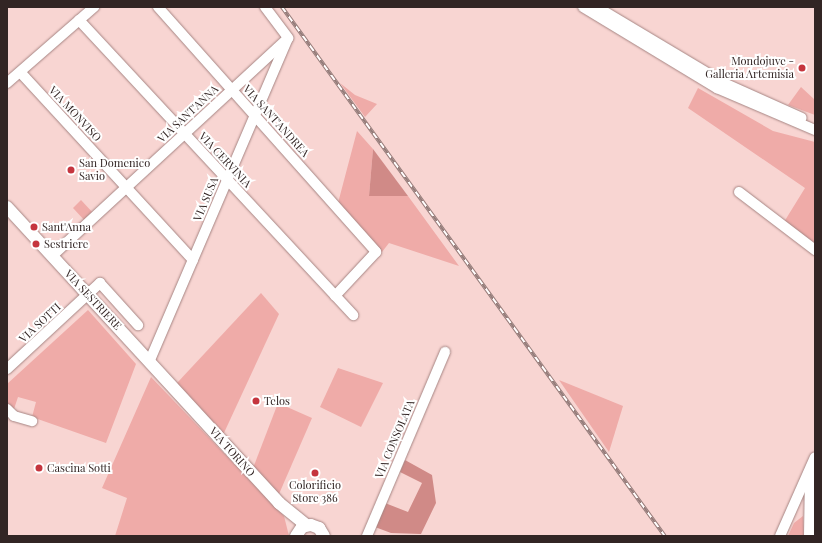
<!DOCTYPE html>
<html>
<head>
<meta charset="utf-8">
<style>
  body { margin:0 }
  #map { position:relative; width:822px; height:543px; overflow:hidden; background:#f8d5d2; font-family:"Playfair Display",serif }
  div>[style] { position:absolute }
  .green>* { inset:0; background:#efaba8 }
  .forest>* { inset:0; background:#d08a87 }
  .roads { filter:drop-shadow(0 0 1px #a68583) drop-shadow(0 0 1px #a68583) }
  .minor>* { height:10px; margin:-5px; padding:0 5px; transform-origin:5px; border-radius:5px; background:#fff }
  .major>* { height:12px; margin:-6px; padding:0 6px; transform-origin:6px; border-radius:6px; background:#fff }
  .rail>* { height:3.5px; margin-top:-1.75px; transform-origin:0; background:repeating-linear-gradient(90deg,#fff 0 6px,#947c7a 0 12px); box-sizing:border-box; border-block:1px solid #947c7a }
  .dots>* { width:11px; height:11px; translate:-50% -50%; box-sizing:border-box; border:2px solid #fff; border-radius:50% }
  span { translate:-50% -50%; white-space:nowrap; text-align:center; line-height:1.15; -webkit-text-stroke:4px #fff; paint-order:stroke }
  .poi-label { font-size:11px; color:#322524 }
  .right { translate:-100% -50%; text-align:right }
  .left { translate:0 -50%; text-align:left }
  .street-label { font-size:11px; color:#322524 }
  .frame { position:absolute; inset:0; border:8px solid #322524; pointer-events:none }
</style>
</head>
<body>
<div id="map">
  <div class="green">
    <i style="clip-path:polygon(340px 83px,355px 95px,377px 104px,365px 117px)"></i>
    <i style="clip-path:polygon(801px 87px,815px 100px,815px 115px,788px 105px)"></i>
    <i style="clip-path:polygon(698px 88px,773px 131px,815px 142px,815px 245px,784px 222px,805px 188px,688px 108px)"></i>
    <i style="clip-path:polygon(357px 131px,373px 149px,369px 196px,408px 196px,459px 266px,389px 243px,382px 252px,338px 203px)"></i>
    <i style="clip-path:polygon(81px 200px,94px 214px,86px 222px,73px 208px)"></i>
    <i style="clip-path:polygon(261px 293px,279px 314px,223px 435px,177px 383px)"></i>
    <i style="clip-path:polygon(88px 310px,136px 364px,106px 443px,32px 417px,36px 402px,18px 397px,13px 412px,7px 405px,7px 384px)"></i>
    <i style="clip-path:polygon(338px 368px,383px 383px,361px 427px,320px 407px)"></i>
    <i style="clip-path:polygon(151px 377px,284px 516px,289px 536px,115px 536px,127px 498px,102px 488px)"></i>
    <i style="clip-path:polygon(559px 380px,623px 406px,609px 452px)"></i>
    <i style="clip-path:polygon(278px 403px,312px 418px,279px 494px,253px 468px)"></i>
    <i style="clip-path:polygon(803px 516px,804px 536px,788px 536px,794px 523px)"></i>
  </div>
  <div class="forest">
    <i style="clip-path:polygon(373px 149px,408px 196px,369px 196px)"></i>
    <i style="clip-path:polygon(405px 460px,432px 475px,436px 503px,421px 534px,391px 533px,375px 527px,385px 503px,408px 512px,422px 483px,400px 472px)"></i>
  </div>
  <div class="roads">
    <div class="minor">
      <i style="left:158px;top:7px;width:328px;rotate:48.3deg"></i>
      <i style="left:376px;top:252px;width:60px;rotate:133deg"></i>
      <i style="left:265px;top:7px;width:39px;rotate:53deg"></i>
      <i style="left:583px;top:7px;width:157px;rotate:31.2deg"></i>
      <i style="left:717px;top:88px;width:107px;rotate:23.2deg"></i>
      <i style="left:597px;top:7px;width:148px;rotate:30.9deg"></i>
      <i style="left:724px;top:83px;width:85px;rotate:24.2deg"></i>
      <i style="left:79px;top:20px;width:403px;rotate:47.1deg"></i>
      <i style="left:21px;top:73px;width:254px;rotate:47.4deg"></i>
      <i style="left:7px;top:83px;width:116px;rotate:-41.1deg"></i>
      <i style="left:739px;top:192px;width:96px;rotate:37.3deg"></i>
      <i style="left:52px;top:256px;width:317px;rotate:-42.7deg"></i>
      <i style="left:150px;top:360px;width:350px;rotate:-66.8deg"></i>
      <i style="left:7px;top:369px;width:127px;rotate:-42.8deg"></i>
      <i style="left:100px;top:283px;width:57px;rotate:47.9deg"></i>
      <i style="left:7px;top:409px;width:10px;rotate:45deg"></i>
      <i style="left:14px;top:416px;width:19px;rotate:16deg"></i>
      <i style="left:367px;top:536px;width:200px;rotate:-67deg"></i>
      <i style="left:780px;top:536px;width:86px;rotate:-66.1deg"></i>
      <i style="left:809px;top:536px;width:61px;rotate:-89.1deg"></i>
    </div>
    <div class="major">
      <i style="left:7px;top:207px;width:402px;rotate:47.4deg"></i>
      <i style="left:279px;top:503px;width:35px;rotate:39deg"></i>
      <i style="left:296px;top:536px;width:11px;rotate:-56deg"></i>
      <i style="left:302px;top:527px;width:9px;rotate:-13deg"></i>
      <i style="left:311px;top:525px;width:9px;rotate:21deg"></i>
      <i style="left:319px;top:528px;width:9px;rotate:58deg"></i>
    </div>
  </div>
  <div class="rail">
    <i style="left:282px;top:7px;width:653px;rotate:54.1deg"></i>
  </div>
  <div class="dots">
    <i style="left:802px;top:68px;background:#c5353e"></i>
    <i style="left:71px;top:170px;background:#c5353e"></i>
    <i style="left:34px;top:227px;background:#c5353e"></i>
    <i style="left:36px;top:244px;background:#c5353e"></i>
    <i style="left:256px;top:401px;background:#c5353e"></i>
    <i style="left:39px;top:468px;background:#c5353e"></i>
    <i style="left:315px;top:473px;background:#c5353e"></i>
  </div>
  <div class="poi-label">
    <span class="right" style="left:794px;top:68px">Mondojuve -<br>Galleria Artemisia</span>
    <span class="left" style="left:79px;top:170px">San Domenico<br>Savio</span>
    <span class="left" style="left:42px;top:227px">Sant'Anna</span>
    <span class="left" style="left:44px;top:244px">Sestriere</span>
    <span class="left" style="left:264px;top:401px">Telos</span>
    <span class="left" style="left:47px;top:468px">Cascina Sotti</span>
    <span style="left:315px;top:492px">Colorificio<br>Store 386</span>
  </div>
  <div class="street-label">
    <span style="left:75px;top:114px;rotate:47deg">VIA MONVISO</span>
    <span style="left:188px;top:114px;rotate:-43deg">VIA SANT'ANNA</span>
    <span style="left:276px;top:121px;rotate:48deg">VIA SANT'ANDREA</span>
    <span style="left:225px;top:160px;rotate:47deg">VIA CERVINIA</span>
    <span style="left:206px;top:199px;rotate:-67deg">VIA SUSA</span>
    <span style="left:93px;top:300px;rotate:47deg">VIA SESTRIERE</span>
    <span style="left:40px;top:323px;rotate:-43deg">VIA SOTTI</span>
    <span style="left:395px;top:439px;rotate:-67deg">VIA CONSOLATA</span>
    <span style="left:232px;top:452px;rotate:48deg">VIA TORINO</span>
  </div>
  <div class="frame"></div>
</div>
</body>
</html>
